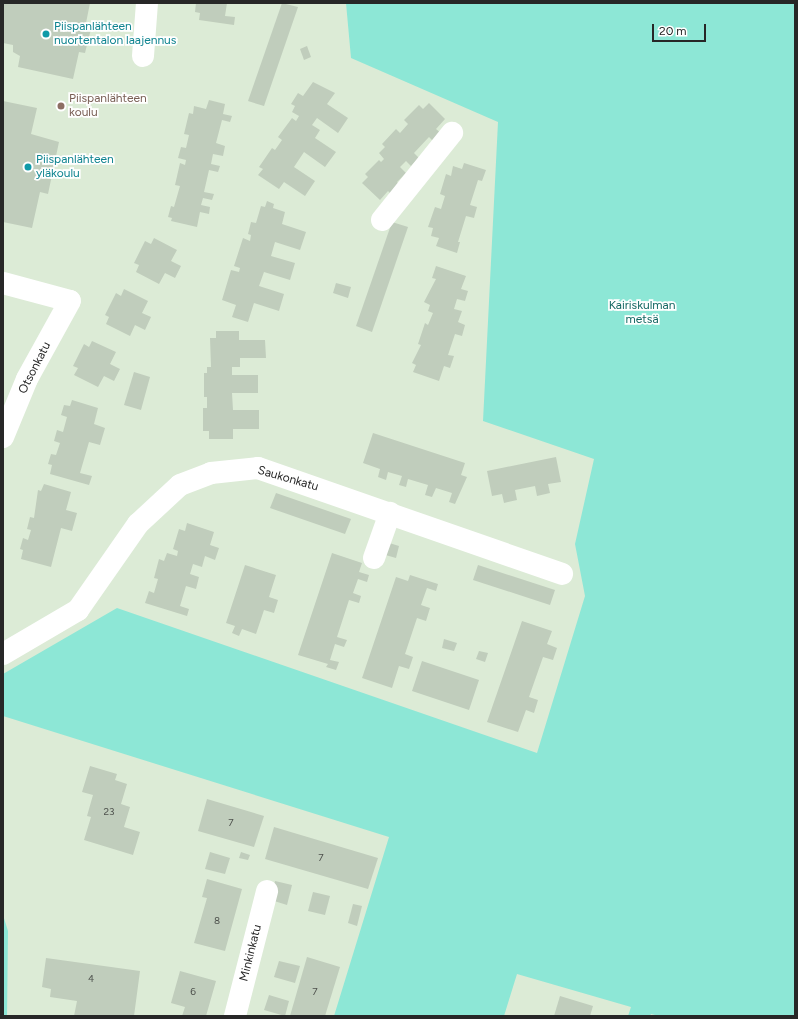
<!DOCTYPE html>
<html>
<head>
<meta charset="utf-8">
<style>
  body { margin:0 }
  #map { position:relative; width:798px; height:1019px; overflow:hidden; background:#dcebd6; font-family:Figtree,sans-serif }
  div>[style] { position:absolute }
  .green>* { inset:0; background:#8de7d6 }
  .building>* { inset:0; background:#c0cdbc }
  .minor>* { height:22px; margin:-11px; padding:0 11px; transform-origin:11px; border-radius:11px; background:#fff }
  .dots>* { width:11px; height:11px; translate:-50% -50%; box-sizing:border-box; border:2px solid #fff; border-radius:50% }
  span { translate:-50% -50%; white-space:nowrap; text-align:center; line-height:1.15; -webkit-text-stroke:3.5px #fff; paint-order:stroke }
  .number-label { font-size:10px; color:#4d504c }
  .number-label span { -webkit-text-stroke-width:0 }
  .culture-label { font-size:12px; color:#0d838f }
  .left { translate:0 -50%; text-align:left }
  .education-label { font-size:12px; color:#785e54 }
  .park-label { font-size:12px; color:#136762 }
  .street-label { font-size:12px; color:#272727 }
  .frame { position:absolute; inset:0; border:4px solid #272727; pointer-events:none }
  .scale { position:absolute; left:652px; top:24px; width:54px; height:18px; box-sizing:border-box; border:2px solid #272727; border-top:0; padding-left:5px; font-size:12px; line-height:14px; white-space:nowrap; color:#272727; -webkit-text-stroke:3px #fff; paint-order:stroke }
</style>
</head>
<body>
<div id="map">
  <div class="green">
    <i style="clip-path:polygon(346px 3px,795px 3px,795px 1016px,659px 1016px,651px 1014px,650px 1016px,628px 1016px,631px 1007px,517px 974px,504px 1016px,334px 1016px,389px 837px,3px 716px,3px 674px,117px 608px,537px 753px,585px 596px,575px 544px,594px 459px,483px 421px,498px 122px,351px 58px)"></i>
    <i style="clip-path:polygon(3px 915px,8px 931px,7px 1016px,3px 1016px)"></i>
  </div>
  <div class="building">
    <i style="clip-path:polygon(3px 3px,90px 3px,86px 23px,92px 25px,85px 53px,79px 52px,73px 79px,18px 67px,20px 56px,13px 52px,13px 45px,3px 43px)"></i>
    <i style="clip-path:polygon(196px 3px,227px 3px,225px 16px,235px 17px,234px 25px,199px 20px,200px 13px,195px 12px)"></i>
    <i style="clip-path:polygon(282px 3px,298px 7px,264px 106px,248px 101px)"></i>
    <i style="clip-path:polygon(307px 46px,311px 57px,304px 60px,300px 49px)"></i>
    <i style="clip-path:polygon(313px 82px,335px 93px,327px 104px,348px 118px,338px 133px,317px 118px,312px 125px,320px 130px,315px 138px,336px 152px,325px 167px,304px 152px,294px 167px,315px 181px,305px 196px,284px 182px,279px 189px,258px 175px,263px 169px,259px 167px,272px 148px,275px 150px,282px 140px,278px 137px,292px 118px,296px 121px,299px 116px,292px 112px,295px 106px,291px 104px,298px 93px,303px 96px)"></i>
    <i style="clip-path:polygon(209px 100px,225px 104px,223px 114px,232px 116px,230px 122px,222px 120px,216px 143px,225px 146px,223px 156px,213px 154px,211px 164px,220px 166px,218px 172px,209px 170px,204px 192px,214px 194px,212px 200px,203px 198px,201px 205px,210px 207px,209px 214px,200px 212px,197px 227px,171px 221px,172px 218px,168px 217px,171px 206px,174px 207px,180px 186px,175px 185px,180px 163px,185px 165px,186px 160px,178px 158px,181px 147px,186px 148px,189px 135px,184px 134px,189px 113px,193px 114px,194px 106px,206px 109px)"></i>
    <i style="clip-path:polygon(3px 101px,37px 108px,31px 134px,59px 142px,48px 194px,40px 192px,32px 228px,3px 222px)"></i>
    <i style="clip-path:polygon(429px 103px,445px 119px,436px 129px,442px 134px,434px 142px,429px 137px,414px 153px,419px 158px,411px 166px,406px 161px,400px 167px,406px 173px,397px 182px,401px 187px,393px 196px,388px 191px,380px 200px,362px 183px,368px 177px,365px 174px,379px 160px,381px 162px,384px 159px,379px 153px,385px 147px,382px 144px,396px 129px,400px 133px,408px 124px,404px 120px,419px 105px,423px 109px)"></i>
    <i style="clip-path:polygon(464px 163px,486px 170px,482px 181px,478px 180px,470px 205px,477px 207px,474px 218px,466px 216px,458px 242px,460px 242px,457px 253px,436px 246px,439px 238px,431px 236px,433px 228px,428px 227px,435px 207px,441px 209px,445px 196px,440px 194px,446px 174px,451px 176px,453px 166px,462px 169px)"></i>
    <i style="clip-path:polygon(267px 201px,274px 204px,273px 208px,285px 212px,282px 224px,306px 232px,300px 250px,275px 242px,271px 256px,295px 263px,290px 280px,264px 272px,259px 286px,284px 294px,279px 311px,254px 303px,248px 322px,232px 317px,236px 305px,222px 300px,231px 270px,239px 272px,240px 268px,234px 266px,243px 238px,250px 241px,251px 235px,248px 234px,251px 222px,256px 223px,261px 206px,265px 207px)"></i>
    <i style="clip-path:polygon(392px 222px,408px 227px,372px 332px,356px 326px)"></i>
    <i style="clip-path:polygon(154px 238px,177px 250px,171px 261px,181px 266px,175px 278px,165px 273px,159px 284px,136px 272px,139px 265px,134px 263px,145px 241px,151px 244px)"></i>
    <i style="clip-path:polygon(436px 266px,466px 276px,461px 289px,468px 291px,465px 301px,457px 299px,454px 309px,462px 311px,458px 322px,465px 325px,462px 336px,455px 334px,448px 355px,454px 356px,450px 368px,444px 366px,439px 381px,413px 372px,416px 365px,412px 363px,421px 345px,418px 344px,425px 323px,428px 325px,433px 313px,428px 311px,430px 305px,424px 302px,436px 279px,432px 278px)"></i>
    <i style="clip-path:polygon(336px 283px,351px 287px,348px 298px,333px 293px)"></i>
    <i style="clip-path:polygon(124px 289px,148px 301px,142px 313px,151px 317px,145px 330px,135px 325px,130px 336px,106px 324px,109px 317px,105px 315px,116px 293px,121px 296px)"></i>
    <i style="clip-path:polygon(216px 331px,239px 331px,239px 340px,265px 340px,266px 358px,240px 358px,240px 367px,232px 367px,232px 375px,258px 375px,258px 393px,232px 393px,233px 410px,259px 410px,259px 429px,233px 429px,233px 439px,209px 439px,209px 431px,203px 431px,203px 408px,207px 408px,207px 397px,204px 397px,204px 373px,207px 373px,207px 367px,211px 367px,210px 338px,216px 338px)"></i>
    <i style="clip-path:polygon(92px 341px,116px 352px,110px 364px,120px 369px,114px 381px,104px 376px,98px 387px,74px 375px,78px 368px,73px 366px,84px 344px,89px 347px)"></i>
    <i style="clip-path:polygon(134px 372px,150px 377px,141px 410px,124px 405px)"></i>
    <i style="clip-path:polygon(72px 400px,98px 408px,94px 424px,105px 428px,100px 445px,89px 442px,80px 473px,92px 476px,89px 485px,50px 474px,52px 465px,48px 464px,51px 454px,56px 455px,60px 443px,54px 441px,57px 430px,63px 432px,67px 417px,61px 415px,64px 405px,70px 406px)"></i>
    <i style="clip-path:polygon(373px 433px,465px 463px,461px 475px,467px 477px,455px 504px,449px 502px,452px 493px,436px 488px,432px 497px,425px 495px,428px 485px,408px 479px,406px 487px,399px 485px,402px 476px,388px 472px,386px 480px,378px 477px,380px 469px,363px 463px)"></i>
    <i style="clip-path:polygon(556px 457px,561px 482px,548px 484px,550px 493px,537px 496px,535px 486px,515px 490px,517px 500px,504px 503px,502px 494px,492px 496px,487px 471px)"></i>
    <i style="clip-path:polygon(44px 484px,71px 492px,66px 510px,77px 513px,72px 531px,61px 528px,51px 567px,21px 559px,23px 550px,20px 549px,23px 538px,28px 540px,31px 530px,27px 529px,30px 517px,34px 518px,38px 490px,41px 491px)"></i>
    <i style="clip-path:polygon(276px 493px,351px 519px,345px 534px,270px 508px)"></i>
    <i style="clip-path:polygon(187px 523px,214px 532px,210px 545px,219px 548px,215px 560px,205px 556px,202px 567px,193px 564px,190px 574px,199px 577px,196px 589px,186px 586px,180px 606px,189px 609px,187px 616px,145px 603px,149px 591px,154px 593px,158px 579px,154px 578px,159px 559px,164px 561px,167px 553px,177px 556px,178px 551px,173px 549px,179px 529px,185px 531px)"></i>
    <i style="clip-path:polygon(386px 542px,399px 546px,396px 558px,382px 554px)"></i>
    <i style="clip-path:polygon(332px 553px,362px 563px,359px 572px,369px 575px,367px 582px,358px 579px,353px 593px,361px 596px,359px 603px,349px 600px,337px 637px,347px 640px,344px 647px,335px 644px,330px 660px,339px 662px,336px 670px,326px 667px,328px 664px,298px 655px)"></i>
    <i style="clip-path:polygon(245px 565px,276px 575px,269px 597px,278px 600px,274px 613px,264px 610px,256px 634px,242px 629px,239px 636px,232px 633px,235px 626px,226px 623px)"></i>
    <i style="clip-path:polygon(478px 565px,555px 590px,550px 605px,473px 580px)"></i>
    <i style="clip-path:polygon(410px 575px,438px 584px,436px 591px,427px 588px,421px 605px,430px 608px,426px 621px,417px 618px,405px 654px,413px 657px,409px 669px,399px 666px,392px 688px,362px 678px,396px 577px,408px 581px)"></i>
    <i style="clip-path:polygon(522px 621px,552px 631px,547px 644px,557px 648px,553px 660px,543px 657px,529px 697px,538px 700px,534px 713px,526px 710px,518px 732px,487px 722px)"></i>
    <i style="clip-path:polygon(444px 639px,457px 643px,454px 651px,442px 648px)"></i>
    <i style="clip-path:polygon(479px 651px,488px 653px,485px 662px,476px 659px)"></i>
    <i style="clip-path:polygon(422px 661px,479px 680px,469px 710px,412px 691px)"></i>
    <i style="clip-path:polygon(90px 766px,117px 774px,115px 780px,127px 784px,121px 804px,130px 807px,124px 827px,140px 832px,133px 855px,84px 840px,91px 817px,87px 816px,93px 795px,82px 792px)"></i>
    <i style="clip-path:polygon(207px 799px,264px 816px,254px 847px,198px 831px)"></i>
    <i style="clip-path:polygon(274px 827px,378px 858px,368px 889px,265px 859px)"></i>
    <i style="clip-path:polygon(210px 852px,230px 858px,225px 874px,205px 869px)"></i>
    <i style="clip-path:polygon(241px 852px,250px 855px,248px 860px,239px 858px)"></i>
    <i style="clip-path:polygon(207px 879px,242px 889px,225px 951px,194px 943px,207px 898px,202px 897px)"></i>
    <i style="clip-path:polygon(275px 881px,292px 885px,287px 905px,271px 900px)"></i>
    <i style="clip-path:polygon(313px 892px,330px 896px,325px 915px,308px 911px)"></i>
    <i style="clip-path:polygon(353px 904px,362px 906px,357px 926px,348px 923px)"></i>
    <i style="clip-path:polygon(307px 957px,340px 967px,325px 1016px,290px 1016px)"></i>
    <i style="clip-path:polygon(46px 958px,140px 971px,134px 1016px,74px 1016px,77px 1001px,50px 997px,51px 989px,42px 987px)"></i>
    <i style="clip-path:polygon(279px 961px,300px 966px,295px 983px,274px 977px)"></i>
    <i style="clip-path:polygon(180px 971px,216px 981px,206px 1016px,182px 1016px,185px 1007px,171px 1003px)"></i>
    <i style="clip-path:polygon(269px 995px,289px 1001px,285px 1016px,264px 1010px)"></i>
    <i style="clip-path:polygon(560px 996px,593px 1006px,590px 1016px,554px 1016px)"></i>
  </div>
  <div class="minor">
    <i style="left:143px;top:56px;width:53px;rotate:-85.7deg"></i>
    <i style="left:382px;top:220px;width:112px;rotate:-51.2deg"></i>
    <i style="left:3px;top:283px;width:69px;rotate:15deg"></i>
    <i style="left:70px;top:301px;width:89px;rotate:118.9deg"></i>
    <i style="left:27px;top:379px;width:63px;rotate:112.5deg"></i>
    <i style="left:374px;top:558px;width:48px;rotate:-70.4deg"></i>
    <i style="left:3px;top:654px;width:87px;rotate:-30.4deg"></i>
    <i style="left:78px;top:610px;width:105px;rotate:-55.1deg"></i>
    <i style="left:138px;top:524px;width:57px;rotate:-42.9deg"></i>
    <i style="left:180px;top:485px;width:33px;rotate:-21deg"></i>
    <i style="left:211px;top:473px;width:47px;rotate:-6.1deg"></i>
    <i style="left:258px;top:468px;width:322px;rotate:19.2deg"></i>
    <i style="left:235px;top:1016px;width:129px;rotate:-75.6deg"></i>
  </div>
  <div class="dots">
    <i style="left:46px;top:34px;background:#0f9aa8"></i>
    <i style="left:61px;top:106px;background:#8d6e63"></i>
    <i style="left:28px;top:167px;background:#0f9aa8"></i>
  </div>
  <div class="number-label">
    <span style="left:109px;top:812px">23</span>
    <span style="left:231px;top:823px">7</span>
    <span style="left:321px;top:858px">7</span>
    <span style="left:217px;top:921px">8</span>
    <span style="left:91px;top:979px">4</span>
    <span style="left:193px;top:992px">6</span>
    <span style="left:315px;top:992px">7</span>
  </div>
  <div class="culture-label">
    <span class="left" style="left:54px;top:34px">Piispanlähteen<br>nuortentalon laajennus</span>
    <span class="left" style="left:36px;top:167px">Piispanlähteen<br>yläkoulu</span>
  </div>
  <div class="education-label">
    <span class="left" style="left:69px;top:106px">Piispanlähteen<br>koulu</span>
  </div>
  <div class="park-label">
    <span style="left:642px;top:313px">Kairiskulman<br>metsä</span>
  </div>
  <div class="street-label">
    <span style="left:35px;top:368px;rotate:-63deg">Otsonkatu</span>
    <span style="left:288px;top:479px;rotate:16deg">Saukonkatu</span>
    <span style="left:251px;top:953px;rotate:-76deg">Minkinkatu</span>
  </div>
  <div class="frame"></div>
  <div class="scale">20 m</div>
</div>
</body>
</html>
